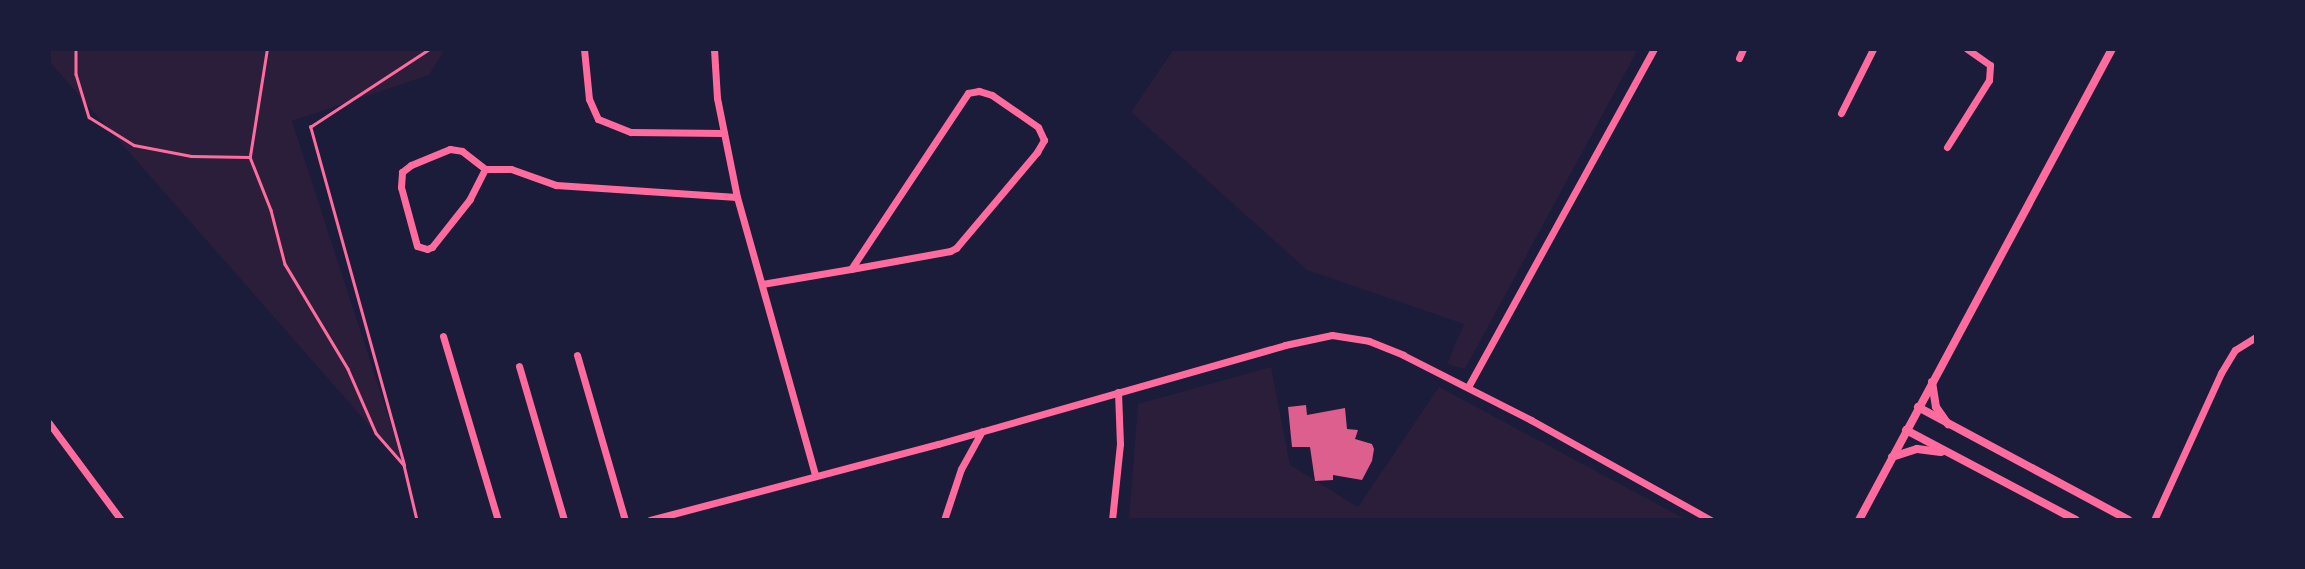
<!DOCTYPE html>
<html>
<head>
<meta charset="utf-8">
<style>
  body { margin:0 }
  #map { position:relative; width:2305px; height:569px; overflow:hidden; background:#1b1b3a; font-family:"Libre Baskerville",serif }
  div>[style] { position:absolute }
  .green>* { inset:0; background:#2a1e3b }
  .building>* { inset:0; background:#dd5f8e }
  .path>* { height:2.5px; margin:-1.25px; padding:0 1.25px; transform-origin:1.25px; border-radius:1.25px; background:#ff6b9d }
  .minor>* { height:7px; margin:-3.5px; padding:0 3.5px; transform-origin:3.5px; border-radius:3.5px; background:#ff6b9d }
  .tertiary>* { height:8px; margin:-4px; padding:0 4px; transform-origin:4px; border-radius:4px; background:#ff6b9d }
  span { translate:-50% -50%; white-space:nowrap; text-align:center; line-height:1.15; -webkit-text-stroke:7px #1b1b3a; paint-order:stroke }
  .frame { position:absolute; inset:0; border:51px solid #1b1b3a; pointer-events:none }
</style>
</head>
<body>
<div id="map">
  <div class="green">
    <i style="clip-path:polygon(49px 49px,445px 49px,429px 75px,292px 121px,404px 465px,49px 61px)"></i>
    <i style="clip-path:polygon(1174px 49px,1638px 49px,1465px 369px,1447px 364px,1464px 324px,1307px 270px,1131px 112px)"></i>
    <i style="clip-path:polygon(1271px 367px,1290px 465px,1358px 507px,1439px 387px,1687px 520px,1129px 520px,1138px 404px)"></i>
  </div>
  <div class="building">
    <i style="clip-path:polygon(1306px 405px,1307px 415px,1345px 408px,1347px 429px,1358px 430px,1355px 439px,1372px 444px,1374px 449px,1372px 461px,1362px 480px,1333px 475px,1333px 480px,1315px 481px,1310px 447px,1292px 447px,1288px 407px)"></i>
  </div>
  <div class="path">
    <i style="left:76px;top:49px;width:25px;rotate:90deg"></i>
    <i style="left:76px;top:74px;width:45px;rotate:73.2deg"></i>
    <i style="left:89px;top:117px;width:53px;rotate:31.9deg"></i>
    <i style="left:134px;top:145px;width:58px;rotate:10.9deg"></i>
    <i style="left:191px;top:156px;width:59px;rotate:1deg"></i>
    <i style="left:250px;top:157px;width:57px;rotate:68.4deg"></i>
    <i style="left:271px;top:210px;width:56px;rotate:75.5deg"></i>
    <i style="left:285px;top:264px;width:122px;rotate:59deg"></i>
    <i style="left:348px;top:369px;width:70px;rotate:66.4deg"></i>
    <i style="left:376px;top:433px;width:43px;rotate:48.8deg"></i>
    <i style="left:404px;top:465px;width:351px;rotate:-105.5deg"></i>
    <i style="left:310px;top:127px;width:142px;rotate:-33.2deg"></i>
    <i style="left:250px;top:156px;width:108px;rotate:-81deg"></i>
    <i style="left:404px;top:465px;width:57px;rotate:76.7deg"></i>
  </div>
  <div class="minor">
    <i style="left:584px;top:49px;width:50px;rotate:84.3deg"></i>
    <i style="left:589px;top:99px;width:22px;rotate:66deg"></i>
    <i style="left:598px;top:119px;width:35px;rotate:22deg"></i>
    <i style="left:631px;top:132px;width:93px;rotate:0.6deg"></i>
    <i style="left:714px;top:49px;width:49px;rotate:86.5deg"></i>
    <i style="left:717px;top:98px;width:101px;rotate:78.6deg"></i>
    <i style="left:737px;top:197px;width:289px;rotate:74.3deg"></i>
    <i style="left:1739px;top:58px;width:10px;rotate:-66deg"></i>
    <i style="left:1841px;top:113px;width:72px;rotate:-63.4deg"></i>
    <i style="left:1947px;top:147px;width:79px;rotate:-57.9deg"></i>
    <i style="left:1989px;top:80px;width:15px;rotate:-86deg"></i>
    <i style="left:1990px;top:65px;width:28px;rotate:-145deg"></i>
    <i style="left:485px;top:169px;width:34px;rotate:117deg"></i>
    <i style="left:470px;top:199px;width:61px;rotate:128.4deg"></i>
    <i style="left:432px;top:247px;width:5px;rotate:158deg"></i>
    <i style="left:427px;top:249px;width:10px;rotate:-163deg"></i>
    <i style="left:417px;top:246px;width:61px;rotate:-105.2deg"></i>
    <i style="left:401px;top:187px;width:15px;rotate:-86deg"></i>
    <i style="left:402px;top:172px;width:11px;rotate:-38deg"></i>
    <i style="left:411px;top:165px;width:42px;rotate:-22.3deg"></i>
    <i style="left:450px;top:149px;width:12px;rotate:9deg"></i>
    <i style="left:462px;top:151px;width:29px;rotate:38deg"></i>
    <i style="left:485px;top:169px;width:26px"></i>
    <i style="left:511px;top:169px;width:48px;rotate:19.6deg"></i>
    <i style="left:556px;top:185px;width:181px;rotate:3.8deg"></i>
    <i style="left:762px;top:284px;width:90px;rotate:-9.6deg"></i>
    <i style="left:851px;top:269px;width:101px;rotate:-10.3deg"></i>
    <i style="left:950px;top:251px;width:7px;rotate:-27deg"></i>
    <i style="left:956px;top:248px;width:126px;rotate:-49.8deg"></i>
    <i style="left:1037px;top:152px;width:14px;rotate:-60deg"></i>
    <i style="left:1044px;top:140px;width:14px;rotate:-115deg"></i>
    <i style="left:1038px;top:127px;width:56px;rotate:-145.2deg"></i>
    <i style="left:992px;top:95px;width:14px;rotate:-163deg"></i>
    <i style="left:979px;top:91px;width:11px;rotate:170deg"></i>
    <i style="left:968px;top:93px;width:211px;rotate:123.6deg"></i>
    <i style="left:443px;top:336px;width:192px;rotate:73.4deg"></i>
    <i style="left:577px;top:355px;width:172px;rotate:73.8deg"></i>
    <i style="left:519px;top:366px;width:160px;rotate:73.7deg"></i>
    <i style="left:1468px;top:387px;width:386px;rotate:-61.2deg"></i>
    <i style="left:49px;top:423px;width:121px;rotate:53.4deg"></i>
    <i style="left:650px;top:520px;width:298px;rotate:-14.8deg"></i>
    <i style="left:938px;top:444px;width:361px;rotate:-15.9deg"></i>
    <i style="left:1285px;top:345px;width:48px;rotate:-12deg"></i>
    <i style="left:1332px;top:335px;width:37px;rotate:9deg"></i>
    <i style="left:1369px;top:341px;width:37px;rotate:22deg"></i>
    <i style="left:1403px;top:355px;width:144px;rotate:26.9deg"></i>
    <i style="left:1531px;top:420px;width:206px;rotate:29.1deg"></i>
    <i style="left:944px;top:520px;width:54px;rotate:-71.6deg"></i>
    <i style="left:961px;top:469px;width:43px;rotate:-61.1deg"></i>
    <i style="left:1112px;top:520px;width:76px;rotate:-84deg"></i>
    <i style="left:1120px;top:444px;width:52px;rotate:-92.2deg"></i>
    <i style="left:2154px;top:520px;width:162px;rotate:-65.5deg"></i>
    <i style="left:2221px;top:373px;width:27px;rotate:-59deg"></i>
    <i style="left:2235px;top:350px;width:25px;rotate:-32deg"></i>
  </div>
  <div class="tertiary">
    <i style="left:1932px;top:382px;width:25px;rotate:81deg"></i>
    <i style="left:1936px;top:407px;width:21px;rotate:55deg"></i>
    <i style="left:1918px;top:407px;width:239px;rotate:28.2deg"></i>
    <i style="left:1906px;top:430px;width:192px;rotate:27.9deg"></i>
    <i style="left:1892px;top:457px;width:26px;rotate:-18deg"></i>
    <i style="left:1917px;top:449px;width:24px;rotate:7deg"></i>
    <i style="left:1859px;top:520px;width:535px;rotate:-61.76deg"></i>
  </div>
  <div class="frame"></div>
</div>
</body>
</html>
